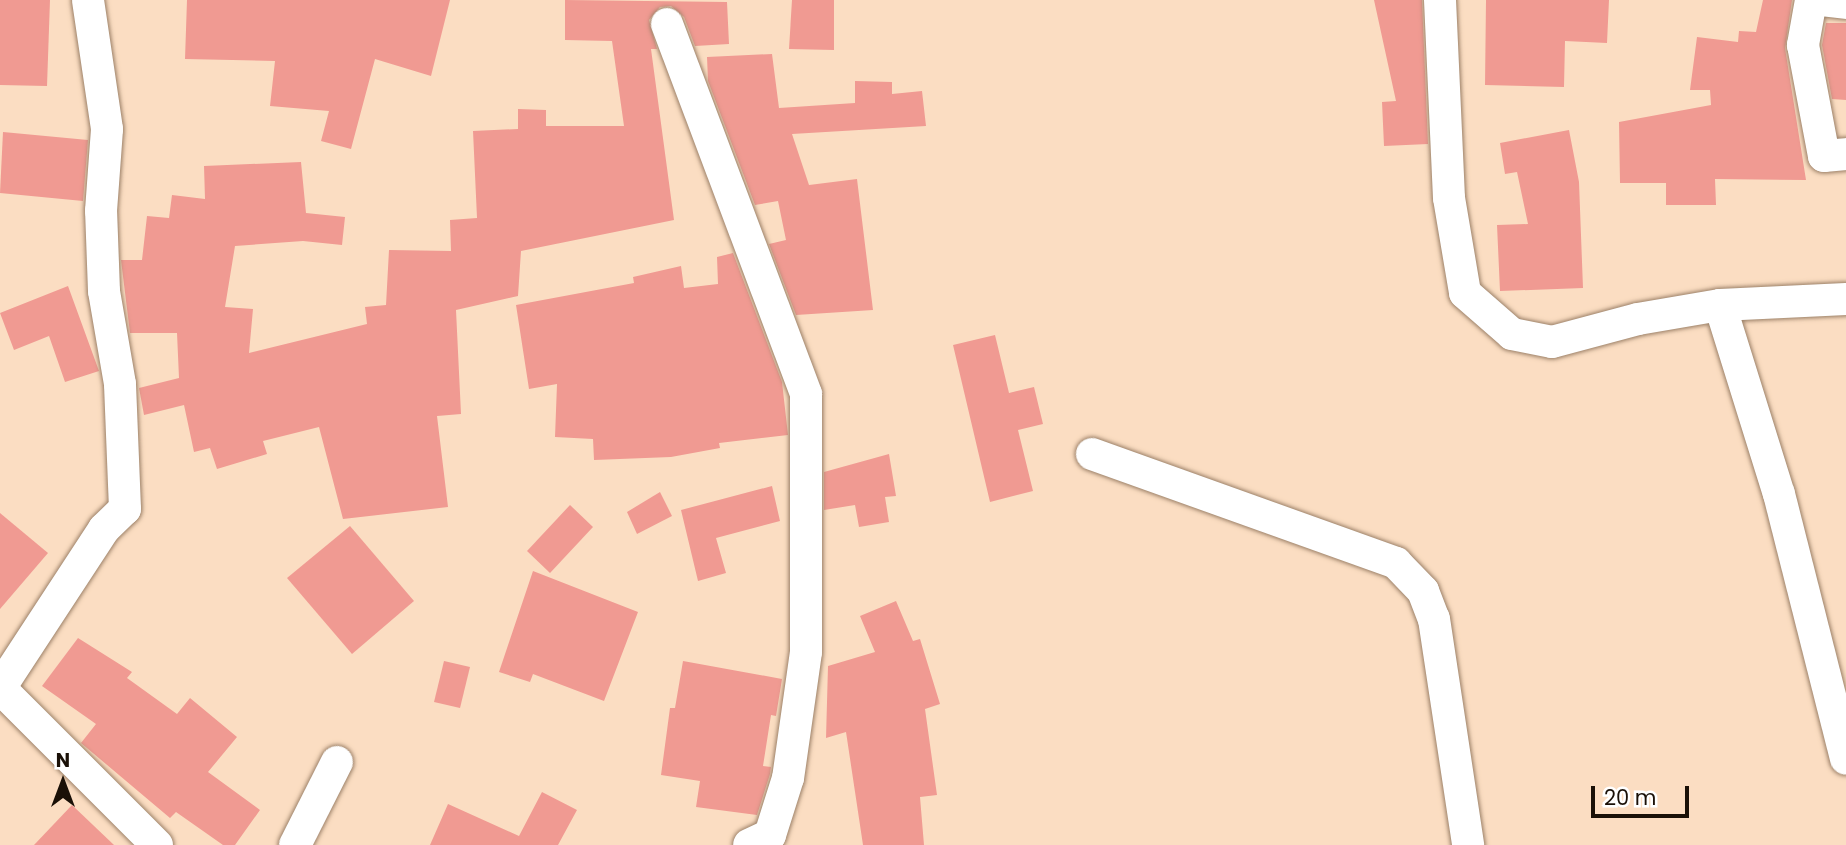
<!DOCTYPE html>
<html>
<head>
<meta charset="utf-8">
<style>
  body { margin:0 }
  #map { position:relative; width:1846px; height:845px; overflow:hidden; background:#fbddc2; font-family:Poppins,sans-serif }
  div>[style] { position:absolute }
  .building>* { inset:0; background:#f09a92 }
  .roads { filter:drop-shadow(0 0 2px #9c8168) drop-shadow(0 0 2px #9c8168) }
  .street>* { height:32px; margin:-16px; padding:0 16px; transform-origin:16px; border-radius:16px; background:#fff }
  span { translate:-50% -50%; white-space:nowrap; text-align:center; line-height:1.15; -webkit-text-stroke:7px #fff; paint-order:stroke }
  .north { position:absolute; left:28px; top:747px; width:70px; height:70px; -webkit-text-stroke:5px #fff; paint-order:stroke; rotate:0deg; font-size:19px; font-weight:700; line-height:28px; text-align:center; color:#1a1007 }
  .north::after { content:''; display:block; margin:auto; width:24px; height:32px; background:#1a1007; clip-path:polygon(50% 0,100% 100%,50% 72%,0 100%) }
  .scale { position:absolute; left:1591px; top:786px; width:98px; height:32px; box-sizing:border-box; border:4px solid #1a1007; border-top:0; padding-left:9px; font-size:21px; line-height:24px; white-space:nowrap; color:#1a1007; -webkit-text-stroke:5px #fff; paint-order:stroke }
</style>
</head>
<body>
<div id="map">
  <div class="building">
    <i style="clip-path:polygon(0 0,50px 0,47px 86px,0 85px)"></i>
    <i style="clip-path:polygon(187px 0,450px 0,431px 76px,375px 59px,351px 149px,321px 141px,329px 111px,270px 106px,275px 61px,185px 59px)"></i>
    <i style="clip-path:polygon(565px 0,727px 2px,729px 44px,695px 46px,684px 17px,671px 6px,660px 7px,649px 20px,657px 49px,651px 49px,674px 220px,521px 251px,518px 296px,456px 310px,461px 414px,437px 416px,448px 507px,343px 519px,319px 427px,263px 441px,267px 454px,217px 469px,210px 448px,194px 452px,184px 405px,144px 415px,139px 388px,179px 378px,177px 333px,130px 333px,121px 260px,142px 260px,147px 216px,169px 218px,172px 195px,205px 199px,204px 166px,301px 162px,306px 213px,345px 217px,342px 245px,303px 241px,235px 246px,225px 307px,253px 309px,249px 353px,367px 324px,365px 307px,386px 305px,389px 250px,451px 251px,450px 220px,477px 218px,473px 131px,518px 129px,518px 109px,546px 110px,546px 126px,624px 126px,612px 41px,565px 40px)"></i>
    <i style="clip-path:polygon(792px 0,834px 0,834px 50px,789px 49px)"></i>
    <i style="clip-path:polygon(1374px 0,1422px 0,1428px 144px,1384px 146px,1382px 102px,1396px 101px)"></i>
    <i style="clip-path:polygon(1486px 0,1609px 0,1607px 43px,1565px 41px,1564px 87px,1485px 85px)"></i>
    <i style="clip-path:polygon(1763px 0,1792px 0,1785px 48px,1806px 180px,1715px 179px,1716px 205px,1666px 205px,1666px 183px,1620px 183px,1619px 122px,1711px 105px,1710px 90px,1690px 90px,1697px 37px,1738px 42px,1739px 31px,1756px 32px)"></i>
    <i style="clip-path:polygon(1826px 23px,1846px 23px,1846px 100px,1832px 99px,1822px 45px)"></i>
    <i style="clip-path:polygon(772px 54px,779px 108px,855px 103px,855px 81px,892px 82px,892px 94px,922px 91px,926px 126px,792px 134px,809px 185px,857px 179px,873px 310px,796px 315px,769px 244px,786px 240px,778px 201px,755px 205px,708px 81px,707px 57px)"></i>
    <i style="clip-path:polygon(1569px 130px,1579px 182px,1583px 288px,1500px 291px,1497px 225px,1528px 224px,1517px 172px,1505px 174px,1500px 143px)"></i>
    <i style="clip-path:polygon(3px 132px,88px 140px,83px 201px,0 193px)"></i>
    <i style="clip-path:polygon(733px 253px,782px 382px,788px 435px,719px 443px,720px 448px,671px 457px,594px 460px,593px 439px,555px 437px,557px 384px,529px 389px,516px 305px,634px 283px,633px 277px,681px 266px,684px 288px,718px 284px,717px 257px)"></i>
    <i style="clip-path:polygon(68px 286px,99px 371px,65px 382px,49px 336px,14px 350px,0 313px)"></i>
    <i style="clip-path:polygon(995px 335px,1009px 393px,1034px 387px,1043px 424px,1018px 430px,1033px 491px,990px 502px,953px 345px)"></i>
    <i style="clip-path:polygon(889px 454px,896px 496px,885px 497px,889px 522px,859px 527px,855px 505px,824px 510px,824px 472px)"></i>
    <i style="clip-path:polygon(772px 486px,780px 521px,716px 538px,726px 573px,698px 581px,681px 510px)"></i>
    <i style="clip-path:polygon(660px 492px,672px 516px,637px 534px,627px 512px)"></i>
    <i style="clip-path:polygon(570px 505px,593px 527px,550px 573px,527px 551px)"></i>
    <i style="clip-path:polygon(0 513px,48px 553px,0 609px)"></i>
    <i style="clip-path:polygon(350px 526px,414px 601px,352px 654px,287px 578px)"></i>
    <i style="clip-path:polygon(533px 571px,638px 612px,604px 701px,533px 674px,530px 682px,499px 672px)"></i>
    <i style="clip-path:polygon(896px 601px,913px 641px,920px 639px,940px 704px,925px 709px,937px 795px,920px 797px,924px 845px,863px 845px,846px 732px,826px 738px,828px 666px,875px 652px,860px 616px)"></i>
    <i style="clip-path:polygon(78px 638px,132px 672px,127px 678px,177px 714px,190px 698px,237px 737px,208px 772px,260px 810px,235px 845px,223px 845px,176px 812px,170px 818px,81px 743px,96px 724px,42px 686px)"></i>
    <i style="clip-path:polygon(444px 661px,470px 667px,460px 708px,434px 702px)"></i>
    <i style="clip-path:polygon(683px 661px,782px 679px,776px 716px,771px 715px,763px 766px,771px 767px,770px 774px,757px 815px,696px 807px,700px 781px,661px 775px,670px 708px,675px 708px)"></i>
    <i style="clip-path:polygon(542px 792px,577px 810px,558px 845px,430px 845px,448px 804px,519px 836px)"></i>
    <i style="clip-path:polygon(72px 805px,114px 845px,34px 845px)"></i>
  </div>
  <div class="roads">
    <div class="street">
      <i style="left:1440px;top:0;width:198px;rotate:87.4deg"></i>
      <i style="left:1449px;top:198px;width:96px;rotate:80.4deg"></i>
      <i style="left:1465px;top:293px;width:62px;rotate:41.1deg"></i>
      <i style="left:1512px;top:334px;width:41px;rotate:11.3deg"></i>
      <i style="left:1552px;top:342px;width:89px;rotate:-15deg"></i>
      <i style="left:1638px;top:319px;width:83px;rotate:-9.7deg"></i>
      <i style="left:1720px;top:305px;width:198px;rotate:72.7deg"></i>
      <i style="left:1779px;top:494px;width:273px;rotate:75.8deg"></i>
      <i style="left:1811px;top:0;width:46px;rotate:100.1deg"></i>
      <i style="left:1803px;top:45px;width:113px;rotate:79.3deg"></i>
      <i style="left:1824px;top:156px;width:22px;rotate:-5deg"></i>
      <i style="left:1822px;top:0;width:24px;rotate:7deg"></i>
      <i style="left:667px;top:24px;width:395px;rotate:69.4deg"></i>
      <i style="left:806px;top:394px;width:258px;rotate:90deg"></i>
      <i style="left:806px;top:652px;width:127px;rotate:98.1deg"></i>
      <i style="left:788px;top:778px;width:60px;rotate:107.5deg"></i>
      <i style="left:770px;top:835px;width:23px;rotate:155deg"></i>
      <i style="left:1720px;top:305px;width:126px;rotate:-2.7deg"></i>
      <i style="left:1092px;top:454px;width:323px;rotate:19.7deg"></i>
      <i style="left:1396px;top:563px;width:39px;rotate:46deg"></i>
      <i style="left:1423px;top:591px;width:30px;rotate:69deg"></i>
      <i style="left:1434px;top:619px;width:229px;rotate:81.4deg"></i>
      <i style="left:0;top:688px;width:190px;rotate:-56.8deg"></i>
      <i style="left:104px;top:529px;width:29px;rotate:-44deg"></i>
      <i style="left:125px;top:509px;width:125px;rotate:-92.3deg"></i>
      <i style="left:120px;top:384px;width:94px;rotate:-99.8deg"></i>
      <i style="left:104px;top:291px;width:80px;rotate:-92.1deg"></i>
      <i style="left:101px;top:211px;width:82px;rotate:-85.8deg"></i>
      <i style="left:107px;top:129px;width:130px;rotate:-98.4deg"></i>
      <i style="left:0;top:688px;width:222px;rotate:45deg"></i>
      <i style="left:295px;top:845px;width:93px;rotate:-63.2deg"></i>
    </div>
  </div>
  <div class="north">N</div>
  <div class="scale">20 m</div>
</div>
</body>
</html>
